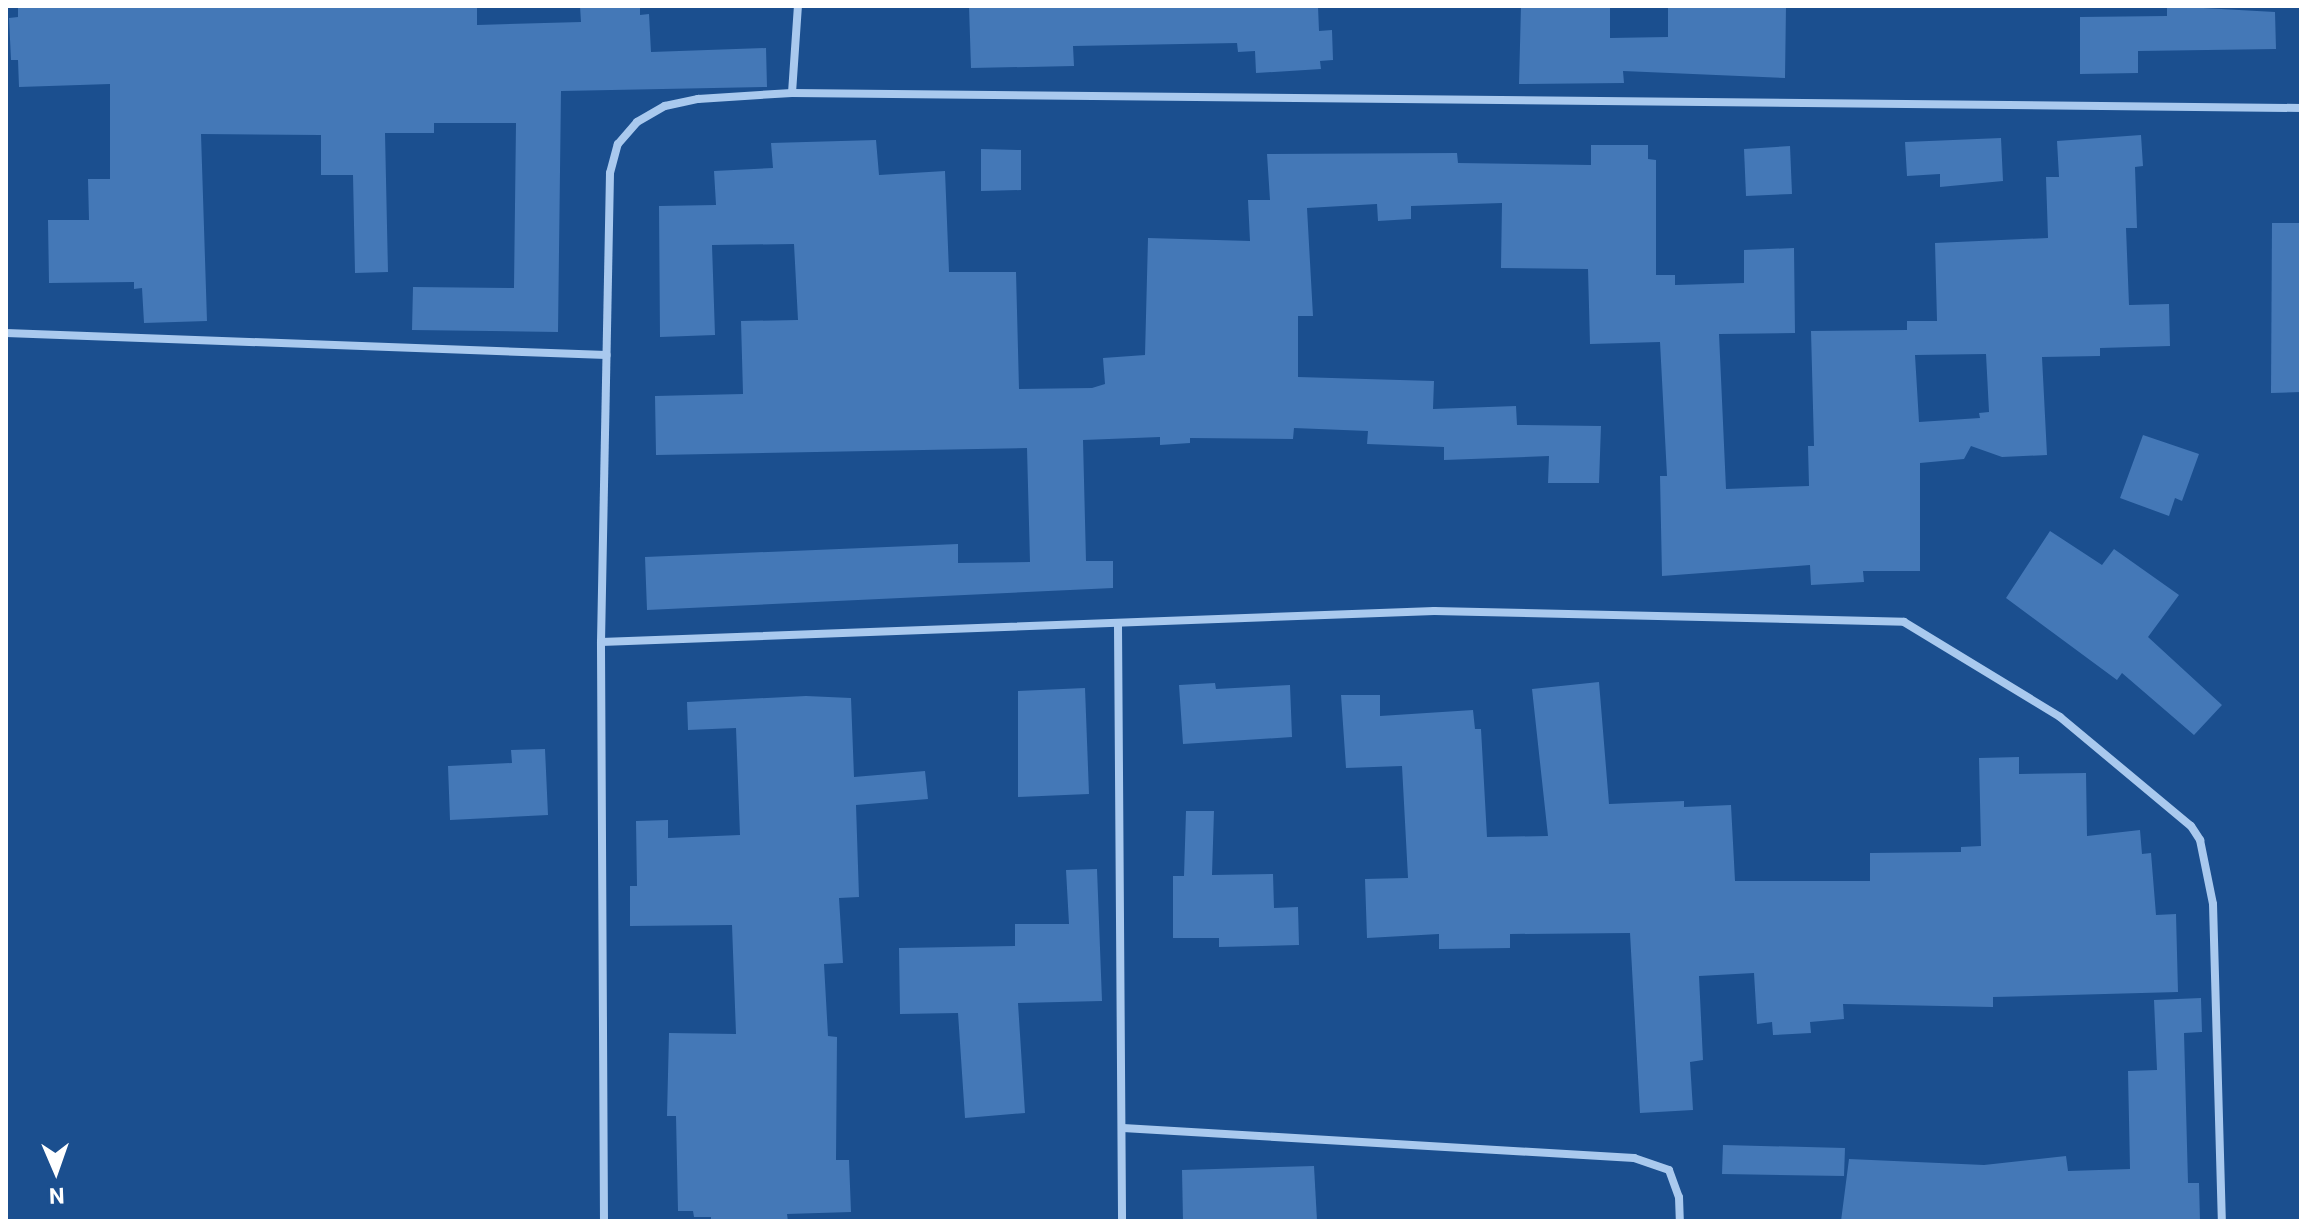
<!DOCTYPE html>
<html>
<head>
<meta charset="utf-8">
<style>
  body { margin:0 }
  #map { position:relative; width:2307px; height:1227px; overflow:hidden; background:#1b4f8f; font-family:Roboto,sans-serif }
  div>[style] { position:absolute }
  [style*='--x'] { left:calc(var(--x)*1px); top:calc(var(--y)*1px); width:calc(var(--w)*1px); rotate:calc(var(--a)*1deg) }
  .building>* { inset:0; background:#4478b7 }
  .minor>* { height:8px; margin:-4px; padding:0 4px; transform-origin:4px; border-radius:4px; background:#a9c9ee }
  span { translate:-50% -50%; white-space:nowrap; text-align:center; line-height:1.15; -webkit-text-stroke:6px #1b4f8f; paint-order:stroke }
  .frame { position:absolute; inset:0; border:8px solid #fff; pointer-events:none }
  .north { position:absolute; left:16px; top:1131px; width:80px; height:80px; -webkit-text-stroke:6px #1b4f8f; paint-order:stroke; rotate:178deg; font-size:22px; font-weight:700; line-height:32px; text-align:center; color:#fff }
  .north::after { content:''; display:block; margin:auto; width:28px; height:36px; background:#fff; clip-path:polygon(50% 0,100% 100%,50% 72%,0 100%) }
</style>
</head>
<body>
<div id="map">
  <div class="building">
    <i style="clip-path:polygon(18px 6px,477px 6px,477px 25px,581px 22px,580px 6px,640px 6px,640px 15px,649px 14px,651px 52px,766px 48px,767px 87px,561px 91px,558px 332px,412px 330px,413px 287px,514px 288px,516px 123px,434px 123px,434px 133px,385px 133px,388px 272px,355px 273px,353px 175px,321px 175px,321px 135px,201px 134px,207px 321px,144px 323px,142px 288px,134px 289px,134px 282px,49px 283px,48px 220px,89px 220px,88px 179px,110px 179px,110px 84px,19px 87px,18px 60px,11px 60px,9px 18px,18px 17px)"></i>
    <i style="clip-path:polygon(969px 6px,1318px 6px,1319px 31px,1332px 30px,1333px 60px,1320px 61px,1321px 69px,1256px 73px,1255px 51px,1238px 52px,1237px 43px,1073px 46px,1074px 66px,971px 68px)"></i>
    <i style="clip-path:polygon(1521px 6px,1610px 6px,1610px 38px,1668px 37px,1668px 6px,1786px 6px,1785px 78px,1623px 71px,1624px 83px,1519px 84px)"></i>
    <i style="clip-path:polygon(2167px 6px,2275px 12px,2276px 49px,2138px 51px,2138px 73px,2080px 74px,2080px 17px,2167px 16px)"></i>
    <i style="clip-path:polygon(evenodd,2141px 135px,2143px 166px,2135px 167px,2137px 228px,2126px 228px,2129px 305px,2169px 304px,2170px 346px,2100px 348px,2100px 356px,2042px 357px,2047px 455px,2002px 457px,1971px 446px,1964px 459px,1920px 463px,1920px 571px,1863px 571px,1864px 582px,1811px 585px,1810px 565px,1662px 576px,1660px 476px,1667px 476px,1660px 342px,1590px 344px,1588px 269px,1501px 268px,1502px 203px,1411px 206px,1411px 219px,1378px 221px,1377px 204px,1307px 208px,1313px 316px,1298px 316px,1298px 377px,1434px 381px,1433px 409px,1516px 406px,1517px 425px,1601px 426px,1599px 483px,1548px 483px,1549px 456px,1444px 460px,1444px 447px,1367px 444px,1368px 431px,1294px 428px,1293px 439px,1190px 438px,1190px 443px,1160px 445px,1160px 437px,1083px 440px,1086px 561px,1113px 561px,1113px 588px,647px 610px,645px 557px,958px 544px,958px 563px,1030px 562px,1027px 448px,656px 455px,655px 396px,743px 394px,741px 321px,798px 320px,794px 244px,712px 245px,715px 335px,660px 337px,659px 206px,716px 205px,714px 171px,773px 168px,771px 143px,876px 140px,879px 175px,945px 171px,949px 272px,1016px 272px,1019px 389px,1092px 388px,1105px 384px,1103px 358px,1145px 355px,1148px 238px,1250px 241px,1248px 200px,1270px 200px,1267px 154px,1457px 153px,1458px 163px,1591px 165px,1591px 145px,1648px 145px,1648px 159px,1656px 160px,1656px 275px,1675px 275px,1675px 285px,1744px 283px,1744px 250px,1794px 248px,1795px 333px,1719px 334px,1726px 489px,1809px 486px,1808px 446px,1814px 446px,1811px 331px,1907px 330px,1907px 321px,1937px 321px,1935px 243px,2048px 238px,2046px 177px,2059px 177px,2057px 141px,2141px 135px,1986px 354px,1989px 412px,1979px 413px,1980px 418px,1919px 422px,1915px 355px,1986px 354px)"></i>
    <i style="clip-path:polygon(2001px 138px,2003px 181px,1940px 187px,1940px 174px,1907px 176px,1905px 142px)"></i>
    <i style="clip-path:polygon(1790px 146px,1792px 194px,1746px 196px,1744px 149px)"></i>
    <i style="clip-path:polygon(981px 149px,1021px 150px,1021px 190px,981px 191px)"></i>
    <i style="clip-path:polygon(2272px 223px,2301px 223px,2301px 392px,2271px 393px)"></i>
    <i style="clip-path:polygon(2143px 435px,2199px 454px,2182px 501px,2175px 498px,2169px 516px,2120px 498px)"></i>
    <i style="clip-path:polygon(2050px 531px,2102px 565px,2114px 549px,2179px 595px,2148px 637px,2222px 705px,2194px 735px,2122px 673px,2117px 680px,2006px 598px)"></i>
    <i style="clip-path:polygon(1599px 682px,1609px 804px,1684px 801px,1684px 807px,1731px 805px,1735px 881px,1870px 881px,1870px 853px,1961px 852px,1961px 847px,1981px 846px,1979px 758px,2019px 757px,2019px 774px,2086px 773px,2087px 836px,2140px 830px,2142px 854px,2151px 853px,2156px 915px,2176px 914px,2178px 992px,1993px 997px,1993px 1007px,1843px 1004px,1844px 1019px,1810px 1022px,1811px 1033px,1773px 1035px,1772px 1022px,1757px 1024px,1754px 973px,1699px 976px,1703px 1060px,1690px 1062px,1693px 1110px,1640px 1113px,1630px 933px,1510px 934px,1510px 948px,1439px 949px,1439px 934px,1367px 938px,1365px 879px,1408px 878px,1402px 766px,1346px 768px,1341px 695px,1380px 695px,1380px 716px,1473px 710px,1475px 729px,1481px 729px,1487px 837px,1548px 836px,1532px 689px)"></i>
    <i style="clip-path:polygon(1215px 683px,1216px 689px,1290px 685px,1292px 737px,1183px 744px,1179px 685px)"></i>
    <i style="clip-path:polygon(1085px 688px,1089px 794px,1018px 797px,1018px 691px)"></i>
    <i style="clip-path:polygon(806px 696px,851px 698px,854px 777px,925px 771px,928px 799px,856px 805px,859px 897px,839px 898px,843px 963px,824px 964px,828px 1036px,837px 1037px,836px 1160px,849px 1160px,851px 1212px,787px 1214px,788px 1221px,711px 1221px,711px 1217px,694px 1217px,693px 1211px,678px 1211px,676px 1116px,667px 1116px,669px 1033px,736px 1034px,732px 925px,630px 926px,630px 886px,637px 886px,636px 821px,668px 820px,668px 838px,740px 835px,736px 728px,688px 730px,687px 702px)"></i>
    <i style="clip-path:polygon(545px 749px,548px 815px,450px 820px,448px 766px,512px 763px,511px 750px)"></i>
    <i style="clip-path:polygon(1186px 811px,1214px 811px,1212px 875px,1273px 874px,1274px 908px,1298px 907px,1299px 945px,1219px 947px,1219px 938px,1173px 938px,1173px 876px,1184px 876px)"></i>
    <i style="clip-path:polygon(1097px 869px,1102px 1001px,1018px 1003px,1025px 1113px,965px 1118px,958px 1013px,900px 1014px,899px 948px,1015px 946px,1015px 924px,1069px 924px,1066px 870px)"></i>
    <i style="clip-path:polygon(2201px 998px,2202px 1032px,2184px 1033px,2188px 1183px,2199px 1183px,2200px 1221px,1841px 1221px,1849px 1159px,1984px 1165px,2066px 1156px,2068px 1171px,2130px 1169px,2128px 1071px,2157px 1070px,2154px 1000px)"></i>
    <i style="clip-path:polygon(1723px 1145px,1845px 1148px,1844px 1176px,1722px 1174px)"></i>
    <i style="clip-path:polygon(1314px 1166px,1317px 1221px,1183px 1221px,1182px 1170px)"></i>
  </div>
  <div class="minor">
    <i style="--x:792;--y:93;--w:87;--a:-86.1"></i>
    <i style="--x:6;--y:333;--w:601;--a:2.1"></i>
    <i style="--x:1118;--y:626;--w:595;--a:89.61"></i>
    <i style="--x:601;--y:642;--w:834;--a:-2.13"></i>
    <i style="--x:1434;--y:611;--w:470;--a:1.3"></i>
    <i style="--x:1904;--y:622;--w:183;--a:31.3"></i>
    <i style="--x:2060;--y:717;--w:170;--a:39.8"></i>
    <i style="--x:2191;--y:826;--w:17;--a:57"></i>
    <i style="--x:2200;--y:840;--w:65;--a:78.5"></i>
    <i style="--x:2213;--y:904;--w:317;--a:88.4"></i>
    <i style="--x:1123;--y:1128;--w:512;--a:3.36"></i>
    <i style="--x:1634;--y:1158;--w:37;--a:19"></i>
    <i style="--x:1669;--y:1170;--w:29;--a:70"></i>
    <i style="--x:1679;--y:1197;--w:24;--a:88"></i>
    <i style="--x:604;--y:1221;--w:579;--a:-90.3"></i>
    <i style="--x:601;--y:642;--w:469;--a:-88.9"></i>
    <i style="--x:610;--y:173;--w:30;--a:-75"></i>
    <i style="--x:618;--y:144;--w:29;--a:-49"></i>
    <i style="--x:637;--y:122;--w:32;--a:-30"></i>
    <i style="--x:665;--y:106;--w:34;--a:-12"></i>
    <i style="--x:698;--y:99;--w:94;--a:-3.7"></i>
    <i style="--x:792;--y:93;--w:1509;--a:0.57"></i>
  </div>
  <div class="frame"></div>
  <div class="north">N</div>
</div>
</body>
</html>
